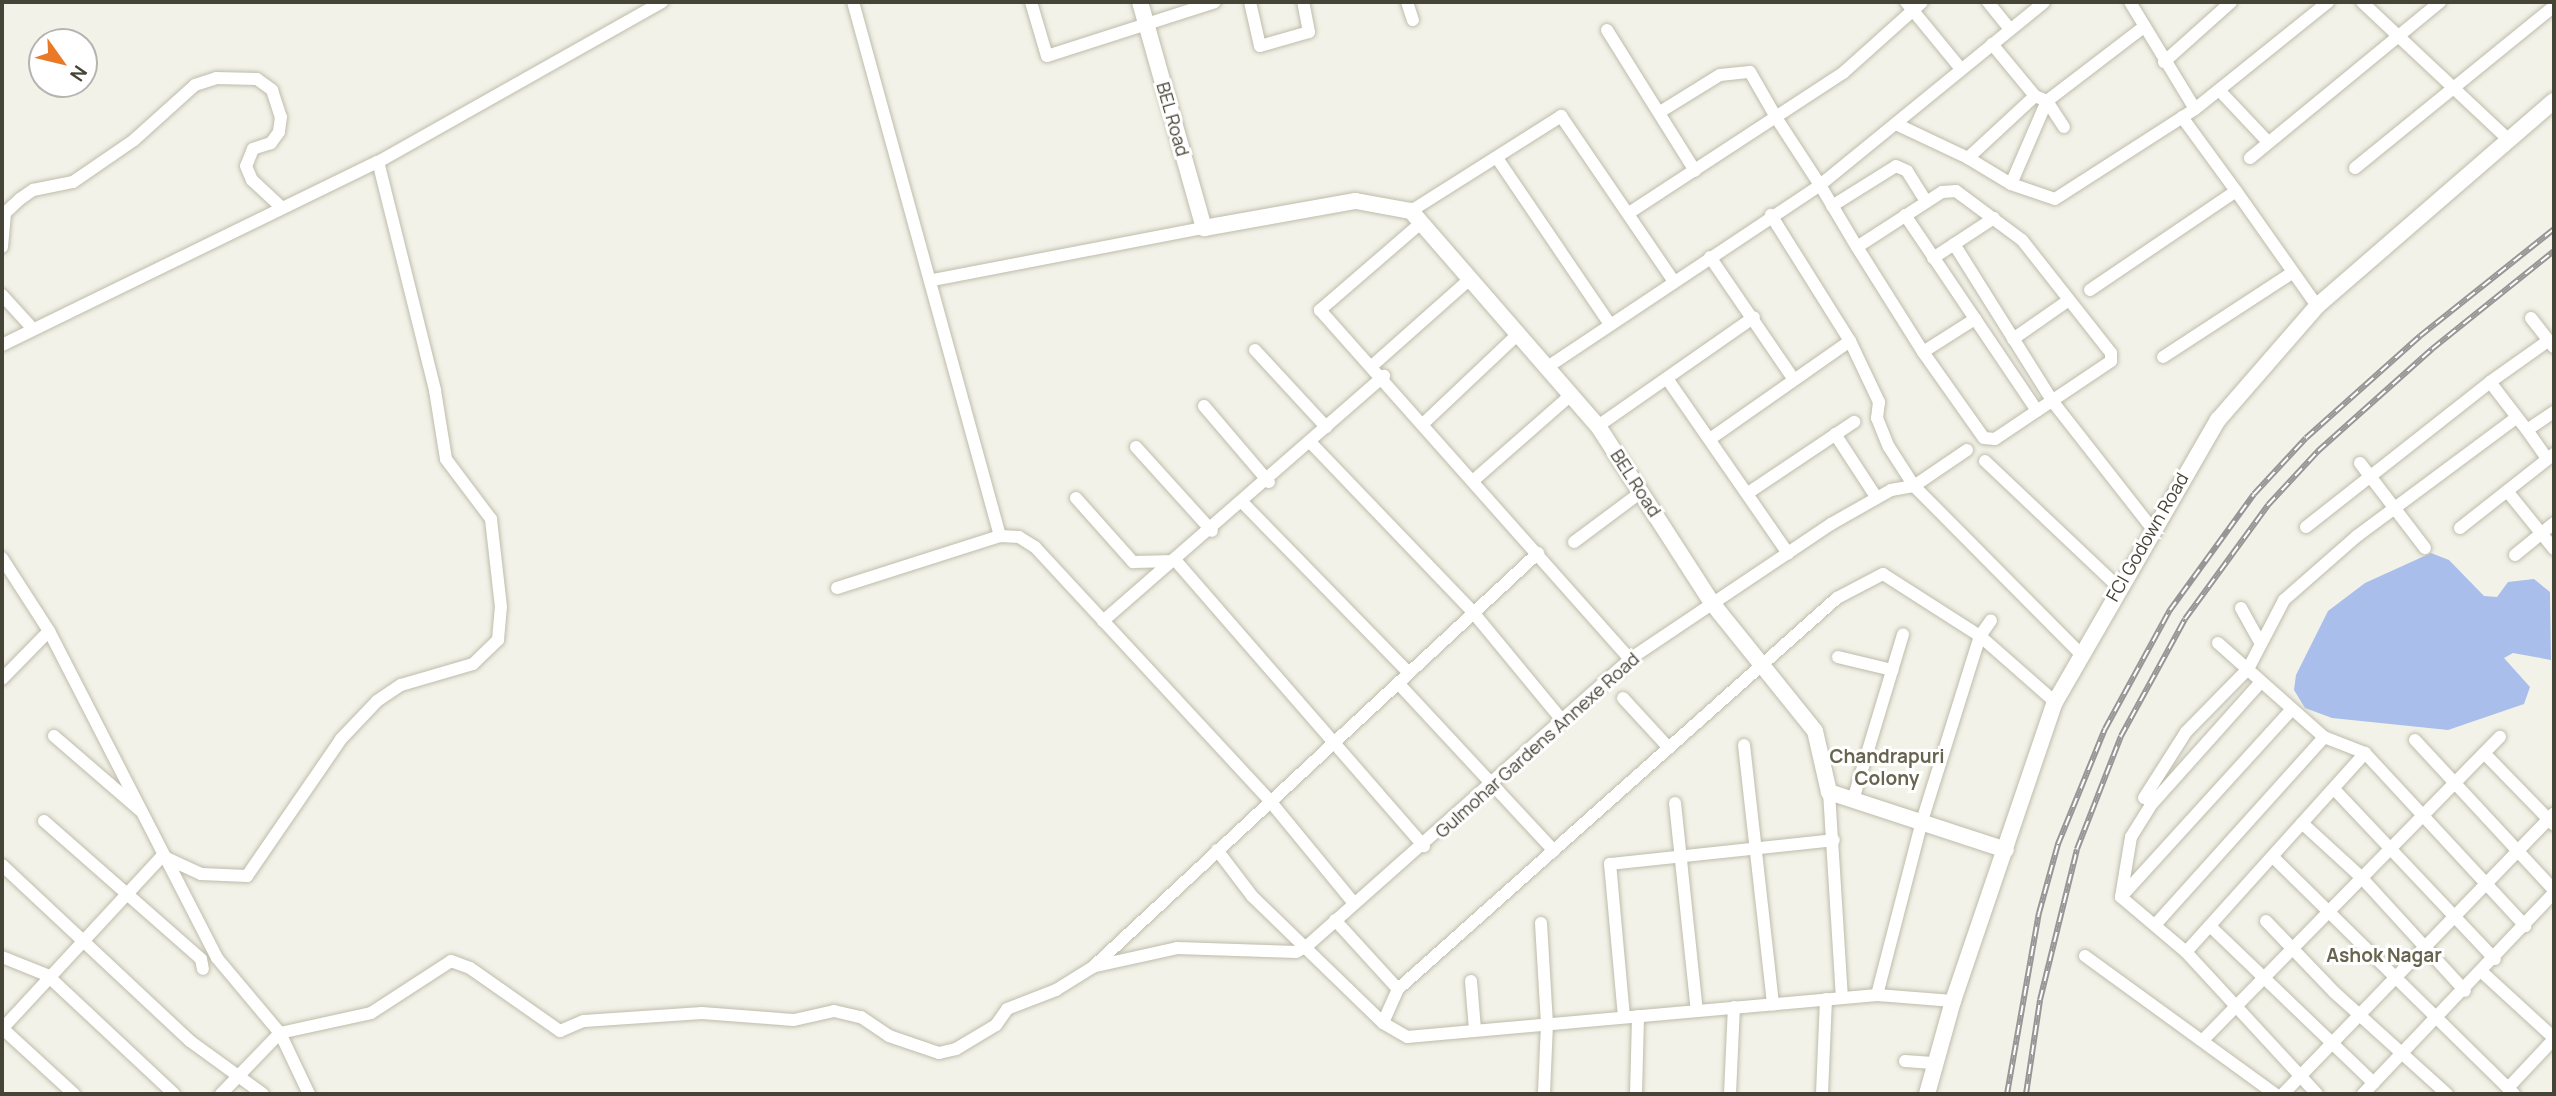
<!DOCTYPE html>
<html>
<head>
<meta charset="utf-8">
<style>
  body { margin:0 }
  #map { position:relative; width:2556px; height:1096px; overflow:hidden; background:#f3f2e8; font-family:Manrope,sans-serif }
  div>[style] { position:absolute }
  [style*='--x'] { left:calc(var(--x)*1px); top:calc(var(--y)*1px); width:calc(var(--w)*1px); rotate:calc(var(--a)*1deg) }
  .water>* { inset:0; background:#a9beeb }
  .roads { filter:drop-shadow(0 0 2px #bebcab) drop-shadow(0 0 2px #bebcab) }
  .minor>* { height:12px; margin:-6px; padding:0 6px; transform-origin:6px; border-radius:6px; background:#fff }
  .tertiary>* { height:16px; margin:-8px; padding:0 8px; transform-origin:8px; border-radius:8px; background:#fff }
  .rail>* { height:6px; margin-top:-3px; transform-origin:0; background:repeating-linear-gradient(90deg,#fff 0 10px,#969696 0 20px); box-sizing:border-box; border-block:2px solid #969696 }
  span { translate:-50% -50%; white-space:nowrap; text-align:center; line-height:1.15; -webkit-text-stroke:6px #fff; paint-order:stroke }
  .street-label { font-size:18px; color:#464437 }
  .neighbourhood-label { font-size:19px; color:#68644f; font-weight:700 }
  .frame { position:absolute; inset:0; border:4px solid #464437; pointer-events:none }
  .north { position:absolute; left:28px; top:28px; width:70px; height:70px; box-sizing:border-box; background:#fff; border:2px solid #b5b4af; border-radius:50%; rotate:124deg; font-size:19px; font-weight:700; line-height:28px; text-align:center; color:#464437 }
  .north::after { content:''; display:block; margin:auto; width:24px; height:32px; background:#ea7927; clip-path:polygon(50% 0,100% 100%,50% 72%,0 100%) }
</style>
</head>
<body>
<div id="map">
  <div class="water">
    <i style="clip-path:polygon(2431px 553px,2449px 560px,2484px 596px,2497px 597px,2508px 582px,2534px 579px,2550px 592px,2551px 660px,2513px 653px,2504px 658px,2530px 687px,2524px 704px,2448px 730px,2332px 718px,2305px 708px,2294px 690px,2296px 675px,2328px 611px,2365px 583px)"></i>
  </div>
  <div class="roads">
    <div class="minor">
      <i style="--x:853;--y:2;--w:554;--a:74.61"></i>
      <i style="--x:1000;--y:536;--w:19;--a:3"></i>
      <i style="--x:1019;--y:537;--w:19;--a:32"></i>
      <i style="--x:1035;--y:547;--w:346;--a:47.2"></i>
      <i style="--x:1270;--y:801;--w:131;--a:50.6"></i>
      <i style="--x:1031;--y:2;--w:56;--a:73.5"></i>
      <i style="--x:1047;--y:56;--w:176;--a:-17.8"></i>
      <i style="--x:1250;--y:2;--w:45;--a:77.2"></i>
      <i style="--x:1260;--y:46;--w:51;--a:-15.9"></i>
      <i style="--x:1309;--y:32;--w:31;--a:-101"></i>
      <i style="--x:1407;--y:2;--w:19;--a:72"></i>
      <i style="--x:1906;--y:2;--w:87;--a:50.6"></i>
      <i style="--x:1988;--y:2;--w:35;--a:51"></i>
      <i style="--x:2130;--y:2;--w:125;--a:58.7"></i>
      <i style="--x:2362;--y:2;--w:199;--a:43.2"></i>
      <i style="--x:1607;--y:30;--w:166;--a:58"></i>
      <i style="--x:1992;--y:44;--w:67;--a:50.4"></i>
      <i style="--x:2035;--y:96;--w:13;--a:23"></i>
      <i style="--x:2047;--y:101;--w:123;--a:-37.4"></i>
      <i style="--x:2164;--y:62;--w:90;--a:-41.8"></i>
      <i style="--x:2219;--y:90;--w:71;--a:46.7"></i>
      <i style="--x:2047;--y:101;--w:31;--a:57"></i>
      <i style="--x:1660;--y:112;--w:70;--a:-31.7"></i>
      <i style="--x:1720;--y:75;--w:30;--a:-6"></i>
      <i style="--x:1750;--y:72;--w:54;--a:60.1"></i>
      <i style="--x:1777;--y:119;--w:79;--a:56.9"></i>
      <i style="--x:1820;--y:185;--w:72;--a:59.2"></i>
      <i style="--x:1857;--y:247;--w:124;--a:57.8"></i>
      <i style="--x:1923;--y:352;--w:105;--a:54.7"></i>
      <i style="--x:1984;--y:438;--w:11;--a:5"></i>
      <i style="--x:1995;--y:439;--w:140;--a:-33.9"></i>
      <i style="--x:2111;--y:361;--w:8;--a:-90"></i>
      <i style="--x:2111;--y:353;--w:144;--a:-128.2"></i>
      <i style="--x:2022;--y:240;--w:82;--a:-143.4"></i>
      <i style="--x:1956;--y:191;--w:14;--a:176"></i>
      <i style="--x:1942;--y:192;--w:101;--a:147.1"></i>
      <i style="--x:2182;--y:117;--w:92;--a:53.9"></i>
      <i style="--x:1896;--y:124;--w:80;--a:25.3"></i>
      <i style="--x:1968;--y:158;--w:91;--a:-42.8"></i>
      <i style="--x:1497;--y:158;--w:199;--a:55.8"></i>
      <i style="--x:1968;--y:158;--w:50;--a:31.2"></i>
      <i style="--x:2011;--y:184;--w:46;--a:18.8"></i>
      <i style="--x:2055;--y:199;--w:166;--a:-32.7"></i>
      <i style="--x:2195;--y:109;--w:171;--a:-38.8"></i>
      <i style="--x:2250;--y:158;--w:246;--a:-39.4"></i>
      <i style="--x:2355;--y:168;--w:257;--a:-39.1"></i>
      <i style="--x:2011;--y:184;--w:90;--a:-66.6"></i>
      <i style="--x:1832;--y:206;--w:75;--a:-32"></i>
      <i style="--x:1896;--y:166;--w:12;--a:24"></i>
      <i style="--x:1907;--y:171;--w:36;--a:58"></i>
      <i style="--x:1411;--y:211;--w:178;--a:-32.3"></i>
      <i style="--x:1561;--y:116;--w:199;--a:55.7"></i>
      <i style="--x:1629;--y:213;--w:256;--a:-33.2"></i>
      <i style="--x:1843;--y:73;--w:106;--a:-41.9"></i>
      <i style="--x:1905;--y:215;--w:236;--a:56"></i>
      <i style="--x:1422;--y:222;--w:135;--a:139.2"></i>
      <i style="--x:1320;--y:310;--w:467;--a:48.4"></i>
      <i style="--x:1954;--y:244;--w:186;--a:57.9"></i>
      <i style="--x:2053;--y:402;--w:159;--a:51.9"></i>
      <i style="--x:2;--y:247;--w:34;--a:-85"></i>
      <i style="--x:5;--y:213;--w:21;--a:-43"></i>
      <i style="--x:20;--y:199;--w:16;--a:-35"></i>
      <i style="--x:33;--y:190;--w:41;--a:-11.3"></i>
      <i style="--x:73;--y:182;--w:74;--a:-34.5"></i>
      <i style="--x:134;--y:140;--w:82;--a:-42"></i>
      <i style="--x:195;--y:85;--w:22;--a:-18"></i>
      <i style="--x:216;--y:78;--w:41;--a:1.4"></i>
      <i style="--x:257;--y:79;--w:19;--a:36"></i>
      <i style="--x:272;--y:90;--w:28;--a:72"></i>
      <i style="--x:281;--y:117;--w:15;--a:98"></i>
      <i style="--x:279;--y:132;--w:14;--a:126"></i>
      <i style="--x:271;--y:143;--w:19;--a:162"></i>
      <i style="--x:253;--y:149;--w:18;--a:112"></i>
      <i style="--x:246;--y:166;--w:15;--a:67"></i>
      <i style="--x:252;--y:180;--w:41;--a:43"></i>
      <i style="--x:1710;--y:257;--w:147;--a:55.6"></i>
      <i style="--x:1933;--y:258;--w:73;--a:-33.3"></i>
      <i style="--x:933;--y:280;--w:276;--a:-10.9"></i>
      <i style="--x:2090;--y:290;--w:176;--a:-34.1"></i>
      <i style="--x:2236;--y:191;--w:141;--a:54.8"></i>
      <i style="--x:2;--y:295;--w:46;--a:47.6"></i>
      <i style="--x:2531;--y:318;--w:37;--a:52"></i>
      <i style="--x:2013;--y:339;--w:68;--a:-34.9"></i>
      <i style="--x:1850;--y:341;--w:68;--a:64.6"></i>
      <i style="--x:1879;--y:402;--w:16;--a:97"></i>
      <i style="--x:1877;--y:418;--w:31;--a:68"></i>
      <i style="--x:1889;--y:447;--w:46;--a:57.3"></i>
      <i style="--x:1914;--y:486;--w:237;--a:45.2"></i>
      <i style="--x:2;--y:345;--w:418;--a:-26"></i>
      <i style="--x:378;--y:162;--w:326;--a:-29.4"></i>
      <i style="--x:1255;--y:350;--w:105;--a:47.3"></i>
      <i style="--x:1923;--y:352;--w:62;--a:-32.4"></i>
      <i style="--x:2163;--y:357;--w:154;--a:-33.1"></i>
      <i style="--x:1373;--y:365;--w:130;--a:-41.6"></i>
      <i style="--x:1549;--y:366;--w:326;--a:-33.7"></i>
      <i style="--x:1820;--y:185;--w:289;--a:-39.2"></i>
      <i style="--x:1668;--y:380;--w:211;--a:55.3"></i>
      <i style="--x:2490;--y:382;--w:72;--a:-35.4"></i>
      <i style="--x:1204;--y:406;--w:100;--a:49.5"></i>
      <i style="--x:1425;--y:422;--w:129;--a:-43.4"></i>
      <i style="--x:1598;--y:426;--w:190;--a:-34.9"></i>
      <i style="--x:2527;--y:430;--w:35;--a:55"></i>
      <i style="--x:1835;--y:434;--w:75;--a:56.9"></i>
      <i style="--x:1710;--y:439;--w:171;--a:-35"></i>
      <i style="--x:1850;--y:341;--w:149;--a:-122.1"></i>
      <i style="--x:1310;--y:442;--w:234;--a:46.2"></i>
      <i style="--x:1472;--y:611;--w:141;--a:50.5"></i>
      <i style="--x:1136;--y:447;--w:113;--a:47.9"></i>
      <i style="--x:1985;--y:461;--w:182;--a:43.4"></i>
      <i style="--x:2360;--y:463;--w:107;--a:52.6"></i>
      <i style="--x:1475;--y:479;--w:129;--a:-41.2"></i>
      <i style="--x:2507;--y:491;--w:75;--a:51"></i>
      <i style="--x:1748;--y:493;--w:128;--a:-33.8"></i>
      <i style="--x:1076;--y:498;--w:86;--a:48.3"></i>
      <i style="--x:1133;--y:562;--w:43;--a:-1.3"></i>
      <i style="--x:1176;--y:561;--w:378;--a:49"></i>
      <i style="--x:1244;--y:504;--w:236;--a:45.7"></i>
      <i style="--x:2306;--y:527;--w:234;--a:-38.2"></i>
      <i style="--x:2490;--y:382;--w:61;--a:52.4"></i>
      <i style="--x:2527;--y:430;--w:32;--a:-34"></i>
      <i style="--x:2460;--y:528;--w:120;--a:-38.2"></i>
      <i style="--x:1574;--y:542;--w:84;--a:-36.7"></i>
      <i style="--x:2515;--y:555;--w:50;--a:-39.4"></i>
      <i style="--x:2;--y:558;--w:87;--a:57.2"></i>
      <i style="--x:49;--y:631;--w:368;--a:62.8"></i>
      <i style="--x:217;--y:958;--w:98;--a:50"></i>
      <i style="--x:280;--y:1033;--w:68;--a:64.6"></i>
      <i style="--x:837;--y:588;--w:171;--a:-17.7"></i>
      <i style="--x:2241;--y:608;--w:39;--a:61"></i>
      <i style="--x:1103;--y:621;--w:373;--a:-41.1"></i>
      <i style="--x:2218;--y:643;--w:142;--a:41.6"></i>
      <i style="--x:2324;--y:737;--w:44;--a:21.3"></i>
      <i style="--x:2365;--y:753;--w:236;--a:47.2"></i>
      <i style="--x:1838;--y:657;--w:56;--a:13.5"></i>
      <i style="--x:2;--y:679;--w:67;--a:-45.6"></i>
      <i style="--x:1398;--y:683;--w:229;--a:47.1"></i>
      <i style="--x:1623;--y:698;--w:68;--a:47.4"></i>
      <i style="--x:54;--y:736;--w:115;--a:40.8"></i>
      <i style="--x:2415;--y:740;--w:205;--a:47.2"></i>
      <i style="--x:1744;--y:745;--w:261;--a:83.6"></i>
      <i style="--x:2484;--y:753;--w:100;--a:45.8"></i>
      <i style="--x:2334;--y:789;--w:234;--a:46.6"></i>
      <i style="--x:1829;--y:792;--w:206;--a:86.4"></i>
      <i style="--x:2144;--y:798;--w:78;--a:-57.5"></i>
      <i style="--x:2186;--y:732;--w:88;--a:-45.5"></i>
      <i style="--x:2248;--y:669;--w:78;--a:-62.4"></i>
      <i style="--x:2284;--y:600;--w:97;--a:-41.2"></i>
      <i style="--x:2357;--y:536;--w:198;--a:-36.6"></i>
      <i style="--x:1853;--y:800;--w:173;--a:-73.2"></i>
      <i style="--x:1675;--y:803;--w:209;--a:84"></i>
      <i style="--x:44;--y:821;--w:209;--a:41.3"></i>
      <i style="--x:201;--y:959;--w:10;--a:79"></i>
      <i style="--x:2302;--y:823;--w:80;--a:42.5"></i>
      <i style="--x:2361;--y:877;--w:154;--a:47.6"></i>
      <i style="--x:1217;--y:850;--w:58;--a:52.7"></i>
      <i style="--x:1252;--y:896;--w:182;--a:44.1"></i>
      <i style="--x:2273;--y:857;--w:338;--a:44.5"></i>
      <i style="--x:2;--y:865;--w:258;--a:43.1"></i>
      <i style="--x:190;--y:1041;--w:90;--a:36"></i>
      <i style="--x:2121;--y:897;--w:85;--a:40.2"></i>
      <i style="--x:2186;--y:952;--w:193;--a:47.3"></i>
      <i style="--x:2121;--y:897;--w:61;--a:-80.5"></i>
      <i style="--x:2131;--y:837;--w:36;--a:-58"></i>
      <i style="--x:2150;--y:806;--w:166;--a:-48.2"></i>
      <i style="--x:2121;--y:897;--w:254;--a:-47.7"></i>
      <i style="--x:1335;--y:920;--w:93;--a:47.6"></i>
      <i style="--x:1398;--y:989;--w:588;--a:-41.69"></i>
      <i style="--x:1837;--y:598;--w:52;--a:-27.6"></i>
      <i style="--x:1883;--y:574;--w:115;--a:32.6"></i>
      <i style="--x:1980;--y:636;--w:100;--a:41.3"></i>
      <i style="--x:2266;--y:921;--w:98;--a:46.2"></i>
      <i style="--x:2334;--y:992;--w:152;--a:42.1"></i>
      <i style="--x:1541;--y:923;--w:101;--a:86.6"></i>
      <i style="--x:1547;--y:1024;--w:70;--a:92.5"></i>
      <i style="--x:2155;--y:925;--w:253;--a:-48"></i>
      <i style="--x:2210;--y:926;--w:227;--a:43.8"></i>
      <i style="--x:2186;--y:952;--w:268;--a:-48"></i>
      <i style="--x:2085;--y:956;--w:235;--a:36"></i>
      <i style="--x:2;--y:957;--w:48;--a:21.8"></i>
      <i style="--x:47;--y:975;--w:174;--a:43.1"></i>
      <i style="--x:1096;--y:966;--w:83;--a:-12.5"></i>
      <i style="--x:1177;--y:948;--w:119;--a:1.9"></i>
      <i style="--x:1296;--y:952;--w:13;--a:-29"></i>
      <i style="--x:1307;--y:946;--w:432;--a:-41.6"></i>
      <i style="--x:1630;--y:659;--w:242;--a:-33.9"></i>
      <i style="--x:1831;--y:524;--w:69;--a:-29.5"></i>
      <i style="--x:1891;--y:490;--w:23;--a:-10"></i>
      <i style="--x:1914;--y:486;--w:64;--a:-34.2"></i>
      <i style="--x:2482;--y:972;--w:98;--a:42.5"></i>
      <i style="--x:1471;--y:981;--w:49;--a:85.3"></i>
      <i style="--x:1398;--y:989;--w:37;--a:114"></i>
      <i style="--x:1383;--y:1023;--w:28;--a:30"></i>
      <i style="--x:1407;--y:1037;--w:472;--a:-5.1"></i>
      <i style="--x:1877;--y:995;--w:76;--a:4.5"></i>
      <i style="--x:1877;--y:995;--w:180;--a:-75.5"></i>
      <i style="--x:1922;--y:821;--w:194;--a:-72.6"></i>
      <i style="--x:1980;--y:636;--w:19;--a:-55"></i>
      <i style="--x:1624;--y:1017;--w:154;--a:-95.2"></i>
      <i style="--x:1610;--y:864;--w:225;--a:-6.1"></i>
      <i style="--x:2;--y:1028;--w:98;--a:42.5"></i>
      <i style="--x:2;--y:1029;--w:236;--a:-47.2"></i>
      <i style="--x:162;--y:856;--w:43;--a:24.8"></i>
      <i style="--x:201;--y:874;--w:46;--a:2.5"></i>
      <i style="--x:247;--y:876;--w:166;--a:-55.5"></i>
      <i style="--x:341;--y:739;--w:52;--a:-46.5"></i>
      <i style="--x:377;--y:701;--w:29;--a:-34"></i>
      <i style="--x:401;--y:685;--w:75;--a:-16.3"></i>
      <i style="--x:473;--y:664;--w:35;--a:-44"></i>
      <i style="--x:498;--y:640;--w:33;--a:-85"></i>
      <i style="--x:501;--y:607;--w:89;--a:-96.5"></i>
      <i style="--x:491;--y:519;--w:75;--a:-126.9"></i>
      <i style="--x:446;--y:459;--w:70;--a:-99.1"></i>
      <i style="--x:435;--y:390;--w:235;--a:-104"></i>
      <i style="--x:2204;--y:1039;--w:423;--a:-45.6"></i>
      <i style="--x:1905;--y:1061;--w:31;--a:4"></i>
      <i style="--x:2508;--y:1088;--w:67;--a:-46.8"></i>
      <i style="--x:221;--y:1094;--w:85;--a:-46"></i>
      <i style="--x:280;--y:1033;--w:93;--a:-12.4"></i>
      <i style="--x:371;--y:1013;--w:95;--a:-33"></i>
      <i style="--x:451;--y:961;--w:20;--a:20"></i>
      <i style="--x:470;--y:968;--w:110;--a:35"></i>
      <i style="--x:560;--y:1031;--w:26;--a:-23"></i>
      <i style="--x:584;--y:1021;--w:118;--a:-3.9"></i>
      <i style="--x:702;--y:1013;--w:92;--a:4.4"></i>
      <i style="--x:794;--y:1020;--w:41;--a:-12.7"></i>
      <i style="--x:834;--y:1011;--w:28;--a:13"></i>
      <i style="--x:861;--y:1017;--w:34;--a:34"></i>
      <i style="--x:889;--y:1036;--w:53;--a:18.8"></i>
      <i style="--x:939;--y:1053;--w:17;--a:-13"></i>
      <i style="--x:956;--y:1049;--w:47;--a:-31"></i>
      <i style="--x:996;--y:1025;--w:19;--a:-55"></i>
      <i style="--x:1007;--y:1009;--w:53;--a:-21.2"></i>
      <i style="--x:1056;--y:990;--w:44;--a:-31.9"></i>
      <i style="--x:1093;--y:967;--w:608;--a:-42.93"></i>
      <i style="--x:1636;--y:1094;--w:78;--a:-88.5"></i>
      <i style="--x:1730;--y:1094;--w:87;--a:-87.4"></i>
      <i style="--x:1822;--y:1094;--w:95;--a:-87.6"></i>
      <i style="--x:2283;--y:1094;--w:390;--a:-46"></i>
      <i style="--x:2363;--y:1094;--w:277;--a:-46.5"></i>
    </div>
    <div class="tertiary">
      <i style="--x:1140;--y:2;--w:235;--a:74.2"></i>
      <i style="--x:1204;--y:228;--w:154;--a:-10.1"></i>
      <i style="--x:1356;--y:201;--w:56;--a:10.3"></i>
      <i style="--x:1411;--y:211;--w:285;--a:49"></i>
      <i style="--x:1598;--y:426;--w:211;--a:57.2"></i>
      <i style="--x:1712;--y:603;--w:164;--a:51.2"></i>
      <i style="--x:1815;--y:731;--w:63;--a:77.1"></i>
      <i style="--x:1829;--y:792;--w:186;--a:18.1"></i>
      <i style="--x:1927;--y:1094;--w:97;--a:-74.4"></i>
      <i style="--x:1953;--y:1001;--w:316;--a:-71.2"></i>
      <i style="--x:2055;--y:702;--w:326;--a:-60"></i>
      <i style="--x:2218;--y:420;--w:151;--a:-49"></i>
      <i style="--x:2317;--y:306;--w:313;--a:-40.9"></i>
    </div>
  </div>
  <div class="rail">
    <i style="--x:2007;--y:1094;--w:184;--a:-80"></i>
    <i style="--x:2039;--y:913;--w:72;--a:-74.6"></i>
    <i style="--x:2058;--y:844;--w:124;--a:-67.8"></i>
    <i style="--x:2105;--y:729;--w:136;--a:-61.4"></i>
    <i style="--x:2170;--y:610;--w:143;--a:-54.1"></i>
    <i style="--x:2254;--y:494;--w:76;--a:-47.1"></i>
    <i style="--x:2306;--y:438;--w:153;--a:-41.8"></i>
    <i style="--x:2420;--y:336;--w:171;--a:-38.6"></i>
    <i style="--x:2026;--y:1094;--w:95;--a:-81.5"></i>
    <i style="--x:2040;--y:1000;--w:155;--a:-76.2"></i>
    <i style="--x:2077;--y:849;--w:121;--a:-68.7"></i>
    <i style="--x:2121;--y:736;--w:133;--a:-61.3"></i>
    <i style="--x:2185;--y:619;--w:141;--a:-53.9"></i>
    <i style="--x:2268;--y:505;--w:74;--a:-47.2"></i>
    <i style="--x:2318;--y:451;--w:153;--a:-41.8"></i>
    <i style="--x:2432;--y:349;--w:156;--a:-38.8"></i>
  </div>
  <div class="street-label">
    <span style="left:1173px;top:119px;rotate:74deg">BEL Road</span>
    <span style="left:1636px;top:483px;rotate:57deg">BEL Road</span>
    <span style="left:2147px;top:537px;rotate:-60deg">FCI Godown Road</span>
    <span style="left:1537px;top:745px;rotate:-42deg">Gulmohar Gardens Annexe Road</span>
  </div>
  <div class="neighbourhood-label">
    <span style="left:1887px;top:768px">Chandrapuri<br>Colony</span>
    <span style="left:2384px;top:956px">Ashok Nagar</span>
  </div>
  <div class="frame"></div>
  <div class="north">N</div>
</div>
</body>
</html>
